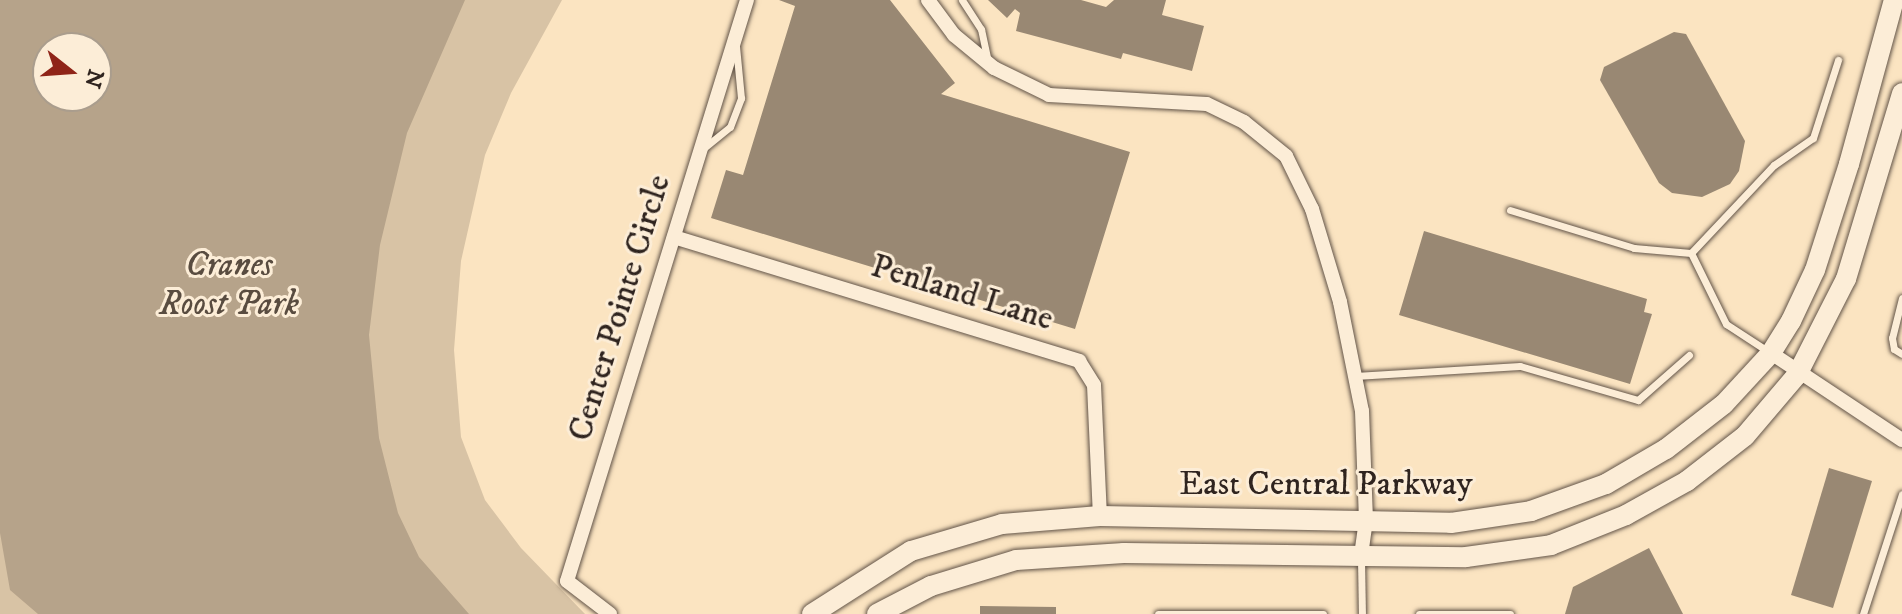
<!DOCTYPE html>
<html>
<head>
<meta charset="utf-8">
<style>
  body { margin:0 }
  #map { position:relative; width:1902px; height:614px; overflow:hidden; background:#fbe4c1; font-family:"IM FELL DW Pica",serif }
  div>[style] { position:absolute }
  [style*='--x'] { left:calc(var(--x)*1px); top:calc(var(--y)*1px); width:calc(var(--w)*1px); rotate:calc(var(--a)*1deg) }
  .green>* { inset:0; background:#d8c3a5 }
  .water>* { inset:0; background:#b6a38a }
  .building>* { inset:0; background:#998873 }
  .roads { filter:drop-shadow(0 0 2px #625448) drop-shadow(0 0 2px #625448) }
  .service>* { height:7px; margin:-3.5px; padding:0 3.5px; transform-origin:3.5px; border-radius:3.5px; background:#fcedd7 }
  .minor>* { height:14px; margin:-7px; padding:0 7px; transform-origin:7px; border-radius:7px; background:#fcedd7 }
  .secondary>* { height:20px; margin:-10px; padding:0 10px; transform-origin:10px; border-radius:10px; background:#fcedd7 }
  span { translate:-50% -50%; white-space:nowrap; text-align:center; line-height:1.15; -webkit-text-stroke:6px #fcedd7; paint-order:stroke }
  .park-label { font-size:34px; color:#594c40; font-style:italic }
  .street-label { font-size:34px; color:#2f241f }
  .north { position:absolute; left:32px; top:32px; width:80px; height:80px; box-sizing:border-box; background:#fcedd7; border:2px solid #aa9d8d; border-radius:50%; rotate:107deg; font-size:22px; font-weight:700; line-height:32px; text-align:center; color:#2f241f }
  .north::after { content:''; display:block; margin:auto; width:28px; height:36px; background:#8f2418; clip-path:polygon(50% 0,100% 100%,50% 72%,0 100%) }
</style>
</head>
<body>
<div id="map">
  <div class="green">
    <i style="clip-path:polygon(evenodd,0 0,562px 0,511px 93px,485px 155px,461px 261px,454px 350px,461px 437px,485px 500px,521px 548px,585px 614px,0 614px,0 0,48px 48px,96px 48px,96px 96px,48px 96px,48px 48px)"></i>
  </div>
  <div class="water">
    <i style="clip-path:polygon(evenodd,0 0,465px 0,407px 133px,380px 245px,369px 335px,379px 438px,398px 513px,419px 557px,469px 614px,38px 614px,10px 590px,0 533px,0 0,48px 48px,96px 48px,96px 96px,48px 96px,48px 48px)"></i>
  </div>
  <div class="building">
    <i style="clip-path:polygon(779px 0,890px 0,955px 83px,941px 94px,1130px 152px,1075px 329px,711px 218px,726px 170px,743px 175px,795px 6px)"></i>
    <i style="clip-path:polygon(988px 0,1081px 0,1106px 7px,1114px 0,1166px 0,1162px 15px,1204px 26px,1192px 71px,1123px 53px,1121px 59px,1016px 31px,1020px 13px,1015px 9px,1007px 18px)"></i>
    <i style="clip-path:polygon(1674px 32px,1686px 34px,1745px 141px,1739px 171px,1730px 184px,1702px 197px,1672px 193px,1659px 183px,1600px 80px,1604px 67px)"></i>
    <i style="clip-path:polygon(1424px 231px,1647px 299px,1644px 312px,1652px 314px,1630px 384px,1399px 315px)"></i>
    <i style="clip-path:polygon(1829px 468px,1872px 481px,1833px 608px,1791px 595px)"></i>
    <i style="clip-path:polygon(1649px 548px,1683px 614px,1565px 614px,1573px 587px)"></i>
    <i style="clip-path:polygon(980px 606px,1056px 607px,1056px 614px,980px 614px)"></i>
  </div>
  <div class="roads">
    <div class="service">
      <i style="--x:962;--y:0;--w:35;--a:57"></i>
      <i style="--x:981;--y:29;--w:33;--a:78"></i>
      <i style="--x:705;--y:147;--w:32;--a:-39"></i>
      <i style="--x:730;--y:127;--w:31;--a:-69"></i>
      <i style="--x:741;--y:98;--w:52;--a:-95.5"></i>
      <i style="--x:1510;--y:210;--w:130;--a:17"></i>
      <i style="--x:1634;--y:248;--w:57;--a:5"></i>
      <i style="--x:1902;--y:298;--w:41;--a:104"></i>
      <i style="--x:1892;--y:338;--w:11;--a:80"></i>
      <i style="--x:1894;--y:349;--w:9;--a:32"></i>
      <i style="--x:1769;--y:352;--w:51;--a:-146.9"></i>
      <i style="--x:1726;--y:324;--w:79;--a:-116.2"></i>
      <i style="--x:1691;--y:253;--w:121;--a:-46.7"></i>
      <i style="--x:1774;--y:165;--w:47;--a:-34.7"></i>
      <i style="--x:1813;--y:138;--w:82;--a:-72.2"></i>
      <i style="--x:1355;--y:376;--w:165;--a:-3.5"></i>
      <i style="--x:1520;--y:366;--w:123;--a:16.1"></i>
      <i style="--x:1638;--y:400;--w:68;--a:-41.4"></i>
      <i style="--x:1361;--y:559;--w:55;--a:89"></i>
      <i style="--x:1158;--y:614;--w:165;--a:0"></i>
      <i style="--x:1419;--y:614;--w:91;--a:0"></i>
      <i style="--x:1863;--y:614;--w:126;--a:-72"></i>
    </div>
    <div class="minor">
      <i style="--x:928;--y:0;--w:44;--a:53.4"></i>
      <i style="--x:954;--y:35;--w:52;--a:39.5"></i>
      <i style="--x:994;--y:68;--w:61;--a:26.1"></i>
      <i style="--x:1049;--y:95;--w:158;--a:3.3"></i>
      <i style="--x:1207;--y:104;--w:41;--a:25.9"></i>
      <i style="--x:1244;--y:122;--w:54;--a:39"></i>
      <i style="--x:1286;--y:156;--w:59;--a:63.9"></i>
      <i style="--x:1312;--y:209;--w:97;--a:73.2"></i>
      <i style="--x:1340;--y:302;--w:111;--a:78.6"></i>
      <i style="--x:1362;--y:411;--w:109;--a:87.9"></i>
      <i style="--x:1366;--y:520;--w:36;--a:98"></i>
      <i style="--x:674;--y:237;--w:424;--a:17"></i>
      <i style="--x:1079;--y:361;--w:28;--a:58"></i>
      <i style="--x:1094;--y:385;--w:131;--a:87.4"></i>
      <i style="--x:1771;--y:353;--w:157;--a:33.6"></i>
      <i style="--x:610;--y:614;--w:54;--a:-142.5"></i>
      <i style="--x:567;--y:581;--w:608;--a:-72.79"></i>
    </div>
    <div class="secondary">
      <i style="--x:812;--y:614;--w:117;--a:-32.5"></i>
      <i style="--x:911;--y:551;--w:95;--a:-16.5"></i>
      <i style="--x:1002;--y:524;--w:98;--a:-4.7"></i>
      <i style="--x:1100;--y:516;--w:351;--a:1.1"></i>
      <i style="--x:1451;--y:523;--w:81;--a:-8.5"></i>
      <i style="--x:1531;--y:511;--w:80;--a:-19.8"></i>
      <i style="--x:1606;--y:484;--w:69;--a:-30.3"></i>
      <i style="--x:1666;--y:449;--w:73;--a:-37.8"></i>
      <i style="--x:1724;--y:404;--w:69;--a:-47.3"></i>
      <i style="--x:1771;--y:353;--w:38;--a:-58"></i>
      <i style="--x:1791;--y:321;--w:56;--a:-64.8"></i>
      <i style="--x:1815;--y:270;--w:111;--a:-72.2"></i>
      <i style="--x:1849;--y:164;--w:170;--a:-74.7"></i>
      <i style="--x:877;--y:614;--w:61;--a:-27.4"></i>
      <i style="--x:931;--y:586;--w:89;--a:-17"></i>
      <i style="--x:1016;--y:560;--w:108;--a:-3.7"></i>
      <i style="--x:1124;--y:553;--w:342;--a:0.7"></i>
      <i style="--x:1466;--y:557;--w:86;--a:-8"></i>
      <i style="--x:1551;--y:545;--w:81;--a:-21.8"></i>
      <i style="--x:1626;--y:515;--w:70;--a:-29.1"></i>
      <i style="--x:1687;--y:481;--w:73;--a:-37.8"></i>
      <i style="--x:1745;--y:436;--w:80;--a:-49.6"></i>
      <i style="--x:1797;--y:375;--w:108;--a:-63"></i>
      <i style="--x:1846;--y:279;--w:194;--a:-73.2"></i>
    </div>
  </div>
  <div class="park-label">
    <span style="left:229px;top:285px">Cranes<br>Roost Park</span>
  </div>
  <div class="street-label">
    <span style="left:962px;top:293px;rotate:17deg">Penland Lane</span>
    <span style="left:620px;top:308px;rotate:-73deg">Center Pointe Circle</span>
    <span style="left:1326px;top:485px">East Central Parkway</span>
  </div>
  <div class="north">N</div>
</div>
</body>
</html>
